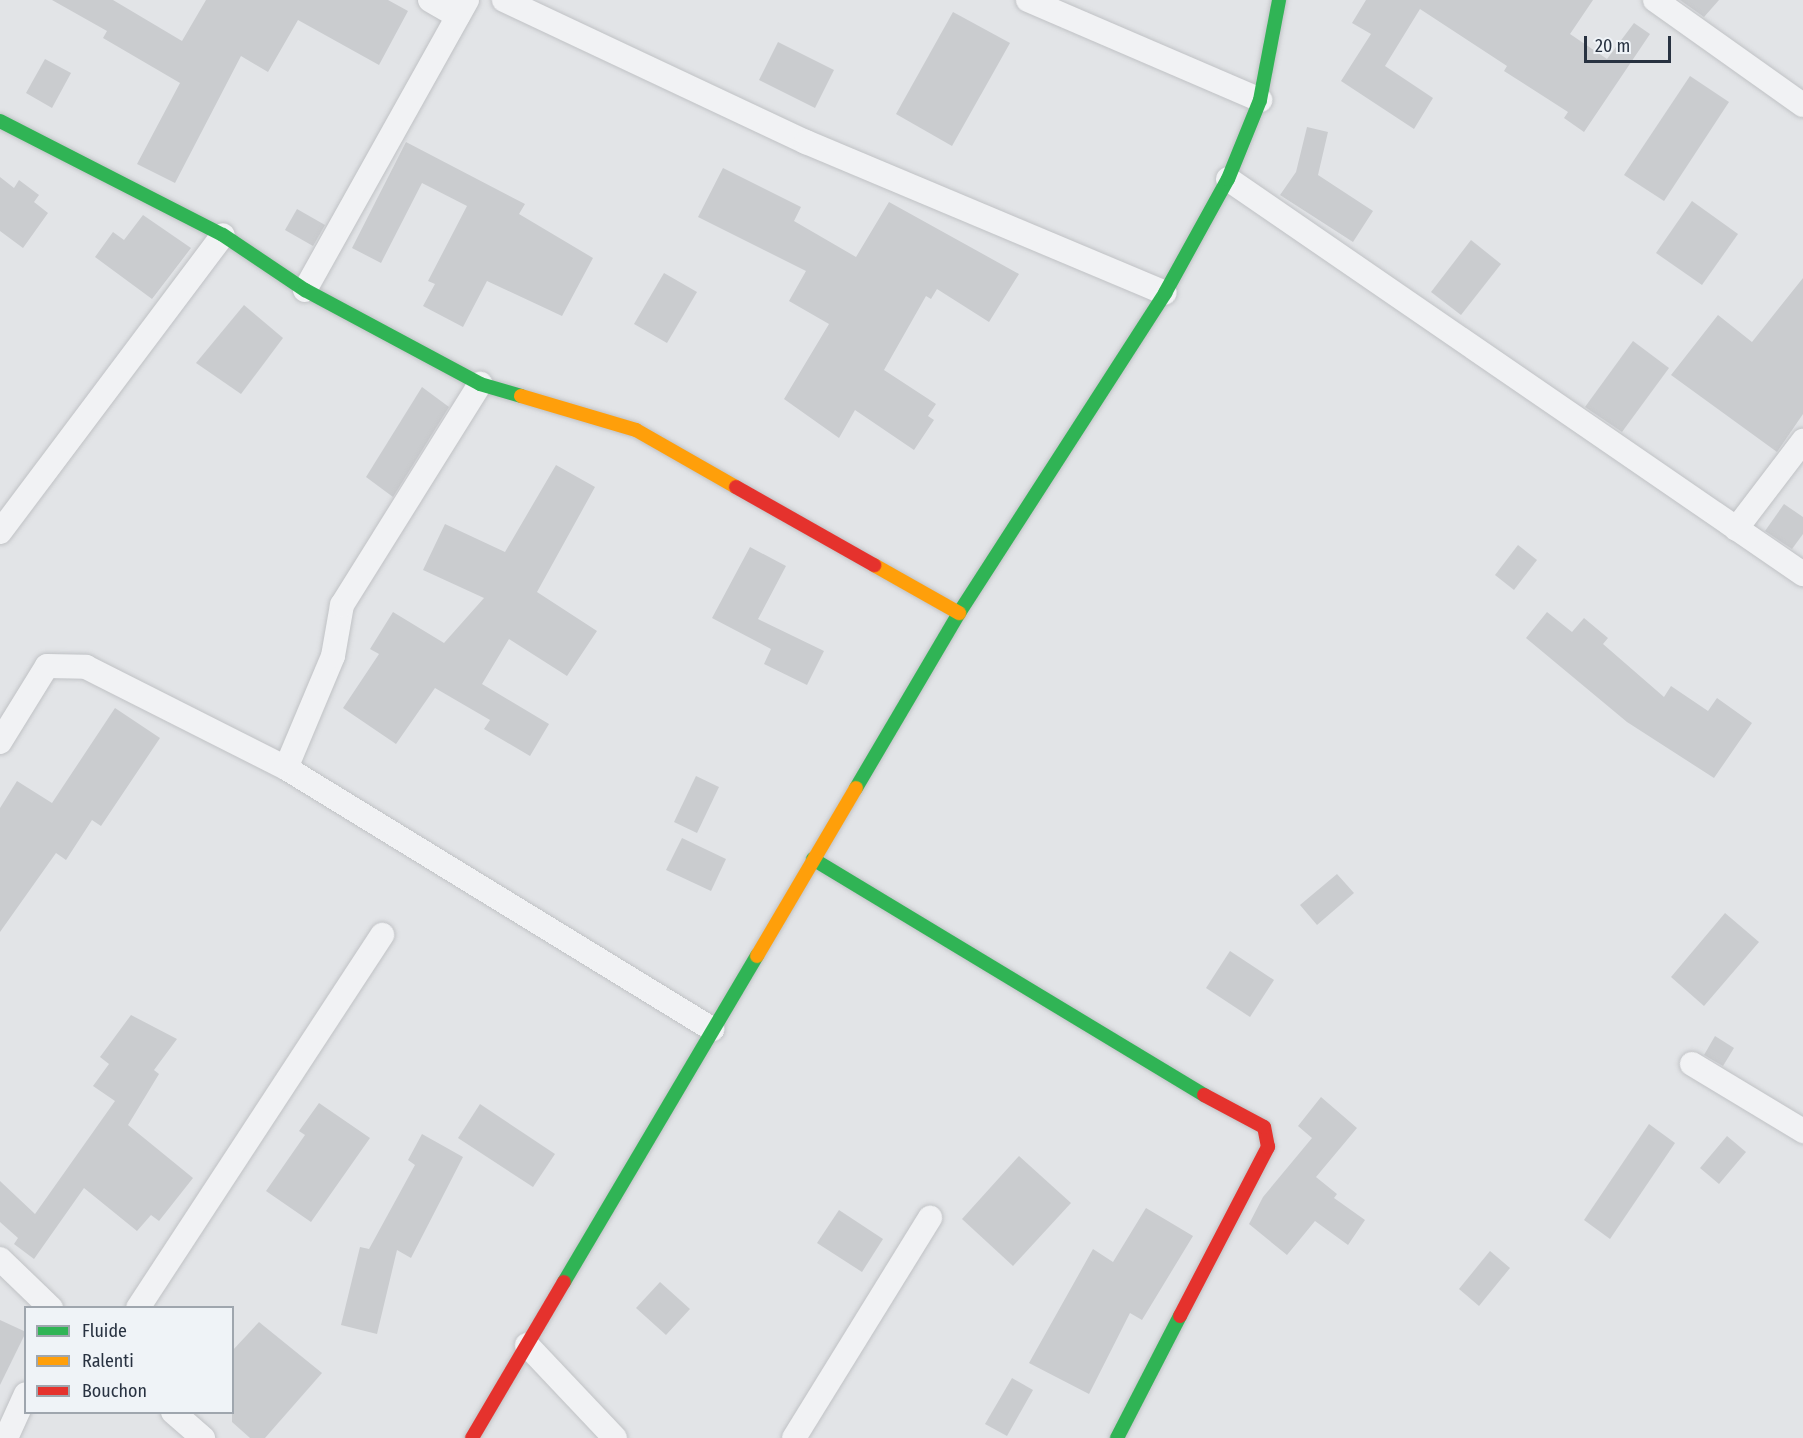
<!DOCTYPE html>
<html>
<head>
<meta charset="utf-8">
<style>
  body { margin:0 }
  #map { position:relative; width:1803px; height:1438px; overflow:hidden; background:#e2e4e7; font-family:"Fira Sans Condensed",sans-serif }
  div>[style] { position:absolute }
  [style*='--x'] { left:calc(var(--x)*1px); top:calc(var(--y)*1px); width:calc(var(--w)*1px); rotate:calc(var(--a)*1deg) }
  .building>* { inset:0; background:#cacccf }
  .roads { filter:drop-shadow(0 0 2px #c0c2c5) drop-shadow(0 0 2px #c0c2c5) }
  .street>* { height:24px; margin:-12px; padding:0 12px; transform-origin:12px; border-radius:12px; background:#f1f2f4 }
  .fast>* { height:14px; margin:-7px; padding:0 7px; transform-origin:7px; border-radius:7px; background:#30b455 }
  .slow>* { height:14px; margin:-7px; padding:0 7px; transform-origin:7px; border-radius:7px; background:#ff9f0a }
  .jam>* { height:14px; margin:-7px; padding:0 7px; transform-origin:7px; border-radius:7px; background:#e5322d }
  span { translate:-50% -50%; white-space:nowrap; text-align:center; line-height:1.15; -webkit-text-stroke:5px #eff3f7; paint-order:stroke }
  .legend { position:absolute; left:24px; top:1306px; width:210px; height:108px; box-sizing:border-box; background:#eff3f7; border:2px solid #9fa6ae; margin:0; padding:8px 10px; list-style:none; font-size:18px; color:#283241 }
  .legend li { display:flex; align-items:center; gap:12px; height:30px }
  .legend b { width:30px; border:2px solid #9fa6ae }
  .scale { position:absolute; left:1584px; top:36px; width:87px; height:27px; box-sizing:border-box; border:3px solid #283241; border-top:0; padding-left:8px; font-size:18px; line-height:21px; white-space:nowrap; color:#283241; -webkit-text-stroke:4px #eff3f7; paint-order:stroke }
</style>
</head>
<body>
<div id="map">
  <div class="building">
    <i style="clip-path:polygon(52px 0,113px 0,182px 41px,206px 0,388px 0,408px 11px,379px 65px,298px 20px,268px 72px,241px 56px,175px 183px,137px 164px,180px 83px,103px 38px,107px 31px)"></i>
    <i style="clip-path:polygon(1366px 0,1593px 0,1570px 34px,1607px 59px,1634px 23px,1650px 34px,1584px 132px,1564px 118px,1568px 112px,1504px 71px,1507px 66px,1420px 9px,1385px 66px,1433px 98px,1414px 129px,1341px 81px,1371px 34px,1352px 23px)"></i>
    <i style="clip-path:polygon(1680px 0,1719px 0,1704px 17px)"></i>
    <i style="clip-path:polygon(953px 12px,1010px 43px,952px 146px,896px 114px)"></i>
    <i style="clip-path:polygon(778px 42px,834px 70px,815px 108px,759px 80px)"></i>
    <i style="clip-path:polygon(45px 59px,71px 73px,52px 108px,26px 93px)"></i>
    <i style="clip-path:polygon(1690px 76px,1729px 102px,1664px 201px,1624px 175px)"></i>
    <i style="clip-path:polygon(1307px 127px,1328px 132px,1318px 175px,1373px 211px,1353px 242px,1280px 195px,1296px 172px)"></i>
    <i style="clip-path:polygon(406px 142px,525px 204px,519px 214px,593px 258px,562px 316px,487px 281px,463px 327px,423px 306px,435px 284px,428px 281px,467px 206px,422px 183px,381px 263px,352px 248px)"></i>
    <i style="clip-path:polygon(723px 168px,801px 207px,794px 221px,856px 257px,889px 202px,1019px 274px,989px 322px,937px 289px,931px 299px,926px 296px,884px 370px,936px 404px,928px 416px,934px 420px,914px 450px,855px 410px,839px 438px,784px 399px,829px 324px,789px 301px,806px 271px,698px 217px)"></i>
    <i style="clip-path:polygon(0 177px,14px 188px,19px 180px,39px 195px,34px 202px,48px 213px,23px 248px,0 231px)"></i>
    <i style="clip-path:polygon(1692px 201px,1738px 234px,1702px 285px,1656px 253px)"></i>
    <i style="clip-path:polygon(297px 209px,325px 225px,313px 246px,285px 230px)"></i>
    <i style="clip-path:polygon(143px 215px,191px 248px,152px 299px,95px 257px,113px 232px,124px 240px)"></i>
    <i style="clip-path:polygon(1471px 240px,1501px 264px,1461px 315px,1431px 292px)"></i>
    <i style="clip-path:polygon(664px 273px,697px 292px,667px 343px,634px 324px)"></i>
    <i style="clip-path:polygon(1803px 278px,1803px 414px,1777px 452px,1671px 375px,1718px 315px,1752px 342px)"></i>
    <i style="clip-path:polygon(244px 305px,283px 338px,241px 394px,196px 363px)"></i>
    <i style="clip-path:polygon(1633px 341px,1669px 368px,1622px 432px,1585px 407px)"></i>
    <i style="clip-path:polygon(422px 387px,449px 407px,393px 497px,366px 477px)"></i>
    <i style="clip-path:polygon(556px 465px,595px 487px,537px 592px,597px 631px,567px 676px,509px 639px,482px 684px,549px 724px,530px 756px,484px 729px,490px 720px,435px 688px,396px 744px,343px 708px,379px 654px,370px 649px,393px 612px,444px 643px,484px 598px,423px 570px,445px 524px,505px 552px)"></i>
    <i style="clip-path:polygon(1784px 504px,1803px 517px,1803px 534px,1792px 549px,1765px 531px)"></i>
    <i style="clip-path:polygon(1518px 545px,1537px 560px,1514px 590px,1495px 575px)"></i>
    <i style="clip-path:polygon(750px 547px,786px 566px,758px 619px,824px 651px,807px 685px,764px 664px,771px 649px,712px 618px)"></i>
    <i style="clip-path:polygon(1547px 612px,1572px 632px,1584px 618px,1608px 638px,1603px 644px,1664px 697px,1671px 686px,1708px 711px,1717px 698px,1752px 723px,1714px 778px,1627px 722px,1526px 638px)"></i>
    <i style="clip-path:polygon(115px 708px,160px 738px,101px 826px,92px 820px,66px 860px,56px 853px,0 932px,0 808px,17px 781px,52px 803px)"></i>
    <i style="clip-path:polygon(696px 776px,719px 787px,697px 833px,674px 822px)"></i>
    <i style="clip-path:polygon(682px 838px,726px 859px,711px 891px,666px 870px)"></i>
    <i style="clip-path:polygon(1337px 874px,1354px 893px,1317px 925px,1300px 905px)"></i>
    <i style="clip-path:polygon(1725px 913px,1759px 942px,1704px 1006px,1671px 977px)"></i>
    <i style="clip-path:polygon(1230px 951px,1274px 980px,1250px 1017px,1206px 988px)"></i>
    <i style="clip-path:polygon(131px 1015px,177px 1039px,154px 1070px,159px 1074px,128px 1125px,193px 1178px,159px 1221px,151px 1215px,137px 1231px,84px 1188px,34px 1259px,14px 1244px,18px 1238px,0 1222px,0 1181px,35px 1214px,115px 1101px,93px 1086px,109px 1064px,100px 1057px)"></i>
    <i style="clip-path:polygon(1715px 1036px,1734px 1048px,1723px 1066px,1704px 1055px)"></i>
    <i style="clip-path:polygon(1321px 1097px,1357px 1128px,1316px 1177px,1337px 1194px,1334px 1198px,1365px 1220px,1348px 1245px,1315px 1221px,1287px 1255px,1249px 1224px,1263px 1197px,1312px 1138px,1298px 1126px)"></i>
    <i style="clip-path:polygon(319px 1103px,370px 1138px,311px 1222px,266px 1191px,305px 1135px,299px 1131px)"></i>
    <i style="clip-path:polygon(480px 1104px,555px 1154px,533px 1187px,458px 1138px)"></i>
    <i style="clip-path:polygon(1649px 1124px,1675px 1143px,1610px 1239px,1584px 1220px)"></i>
    <i style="clip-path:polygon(422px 1134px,463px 1157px,411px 1258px,397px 1250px,377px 1334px,341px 1325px,360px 1247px,369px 1249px,415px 1165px,408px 1160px)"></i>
    <i style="clip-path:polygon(1727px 1136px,1746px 1152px,1719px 1184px,1700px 1168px)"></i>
    <i style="clip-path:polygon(1019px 1156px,1071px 1203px,1013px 1266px,962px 1219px)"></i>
    <i style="clip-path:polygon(1146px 1208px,1193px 1236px,1142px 1320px,1130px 1313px,1089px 1394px,1029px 1363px,1093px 1249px,1113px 1262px)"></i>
    <i style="clip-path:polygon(839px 1210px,883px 1239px,862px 1272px,817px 1243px)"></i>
    <i style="clip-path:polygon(1490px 1251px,1510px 1268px,1479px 1306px,1459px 1289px)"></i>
    <i style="clip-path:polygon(660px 1282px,690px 1309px,666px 1335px,636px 1308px)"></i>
    <i style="clip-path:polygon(0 1320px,26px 1332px,0 1385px)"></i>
    <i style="clip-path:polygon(259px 1322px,322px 1373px,265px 1438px,250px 1438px,232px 1422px,232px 1351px)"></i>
    <i style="clip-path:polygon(1012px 1378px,1033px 1390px,1007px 1436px,985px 1424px)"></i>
  </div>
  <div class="roads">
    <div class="street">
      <i style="--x:430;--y:0;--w:32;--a:30"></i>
      <i style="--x:504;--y:0;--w:334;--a:25.2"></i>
      <i style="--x:806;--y:142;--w:389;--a:22.8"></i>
      <i style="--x:1028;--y:0;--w:253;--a:23.3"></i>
      <i style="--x:1655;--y:0;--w:181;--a:35.4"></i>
      <i style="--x:1228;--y:179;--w:698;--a:34.49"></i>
      <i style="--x:305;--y:290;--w:332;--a:-60.8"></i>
      <i style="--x:1736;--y:529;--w:111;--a:-52.7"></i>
      <i style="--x:0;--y:532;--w:371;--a:-53.1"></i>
      <i style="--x:0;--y:742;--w:89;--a:-58.3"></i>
      <i style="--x:47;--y:666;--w:39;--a:1"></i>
      <i style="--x:86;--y:667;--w:224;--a:26.8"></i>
      <i style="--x:286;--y:768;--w:500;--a:31.5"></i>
      <i style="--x:286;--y:768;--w:121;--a:-67.2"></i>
      <i style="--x:333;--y:656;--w:52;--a:-80"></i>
      <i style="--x:342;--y:605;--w:261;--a:-58"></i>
      <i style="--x:1692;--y:1064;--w:130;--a:31.1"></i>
      <i style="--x:0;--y:1259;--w:71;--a:43.9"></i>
      <i style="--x:138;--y:1308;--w:446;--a:-56.8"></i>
      <i style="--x:527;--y:1345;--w:128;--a:46.6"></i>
      <i style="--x:173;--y:1412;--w:40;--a:41"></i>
      <i style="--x:6;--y:1438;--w:48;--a:-65.6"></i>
      <i style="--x:794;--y:1438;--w:259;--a:-58.3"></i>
    </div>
    <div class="fast">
      <i style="--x:0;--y:121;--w:250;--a:27.1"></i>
      <i style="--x:223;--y:235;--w:99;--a:33.9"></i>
      <i style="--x:305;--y:290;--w:199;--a:28.2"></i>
      <i style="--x:480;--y:384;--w:43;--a:16.3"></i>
      <i style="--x:856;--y:788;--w:203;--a:-59.5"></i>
      <i style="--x:959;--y:613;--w:381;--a:-57.2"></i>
      <i style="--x:1165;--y:293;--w:130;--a:-61.1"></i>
      <i style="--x:1228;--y:179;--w:85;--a:-67.9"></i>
      <i style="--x:1260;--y:100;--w:102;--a:-79.2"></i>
      <i style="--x:813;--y:859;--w:457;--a:31.1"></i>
      <i style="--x:564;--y:1282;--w:379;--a:-59.4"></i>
      <i style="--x:1117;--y:1438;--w:137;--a:-62.7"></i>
    </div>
    <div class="slow">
      <i style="--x:521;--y:396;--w:120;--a:16.5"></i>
      <i style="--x:636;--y:430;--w:115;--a:29.7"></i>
      <i style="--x:874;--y:565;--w:98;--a:29.5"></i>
      <i style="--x:757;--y:956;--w:195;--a:-59.5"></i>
    </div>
    <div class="jam">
      <i style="--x:736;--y:487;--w:159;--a:29.5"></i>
      <i style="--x:1180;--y:1316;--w:191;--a:-62.5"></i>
      <i style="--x:1268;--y:1147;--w:20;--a:-101"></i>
      <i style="--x:1264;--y:1127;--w:68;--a:-151.9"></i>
      <i style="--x:472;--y:1438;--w:181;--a:-59.5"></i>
    </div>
  </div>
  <ul class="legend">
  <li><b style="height:8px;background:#30b455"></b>Fluide</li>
  <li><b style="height:8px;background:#ff9f0a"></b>Ralenti</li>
  <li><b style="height:8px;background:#e5322d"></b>Bouchon</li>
  </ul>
  <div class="scale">20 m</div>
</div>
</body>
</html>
